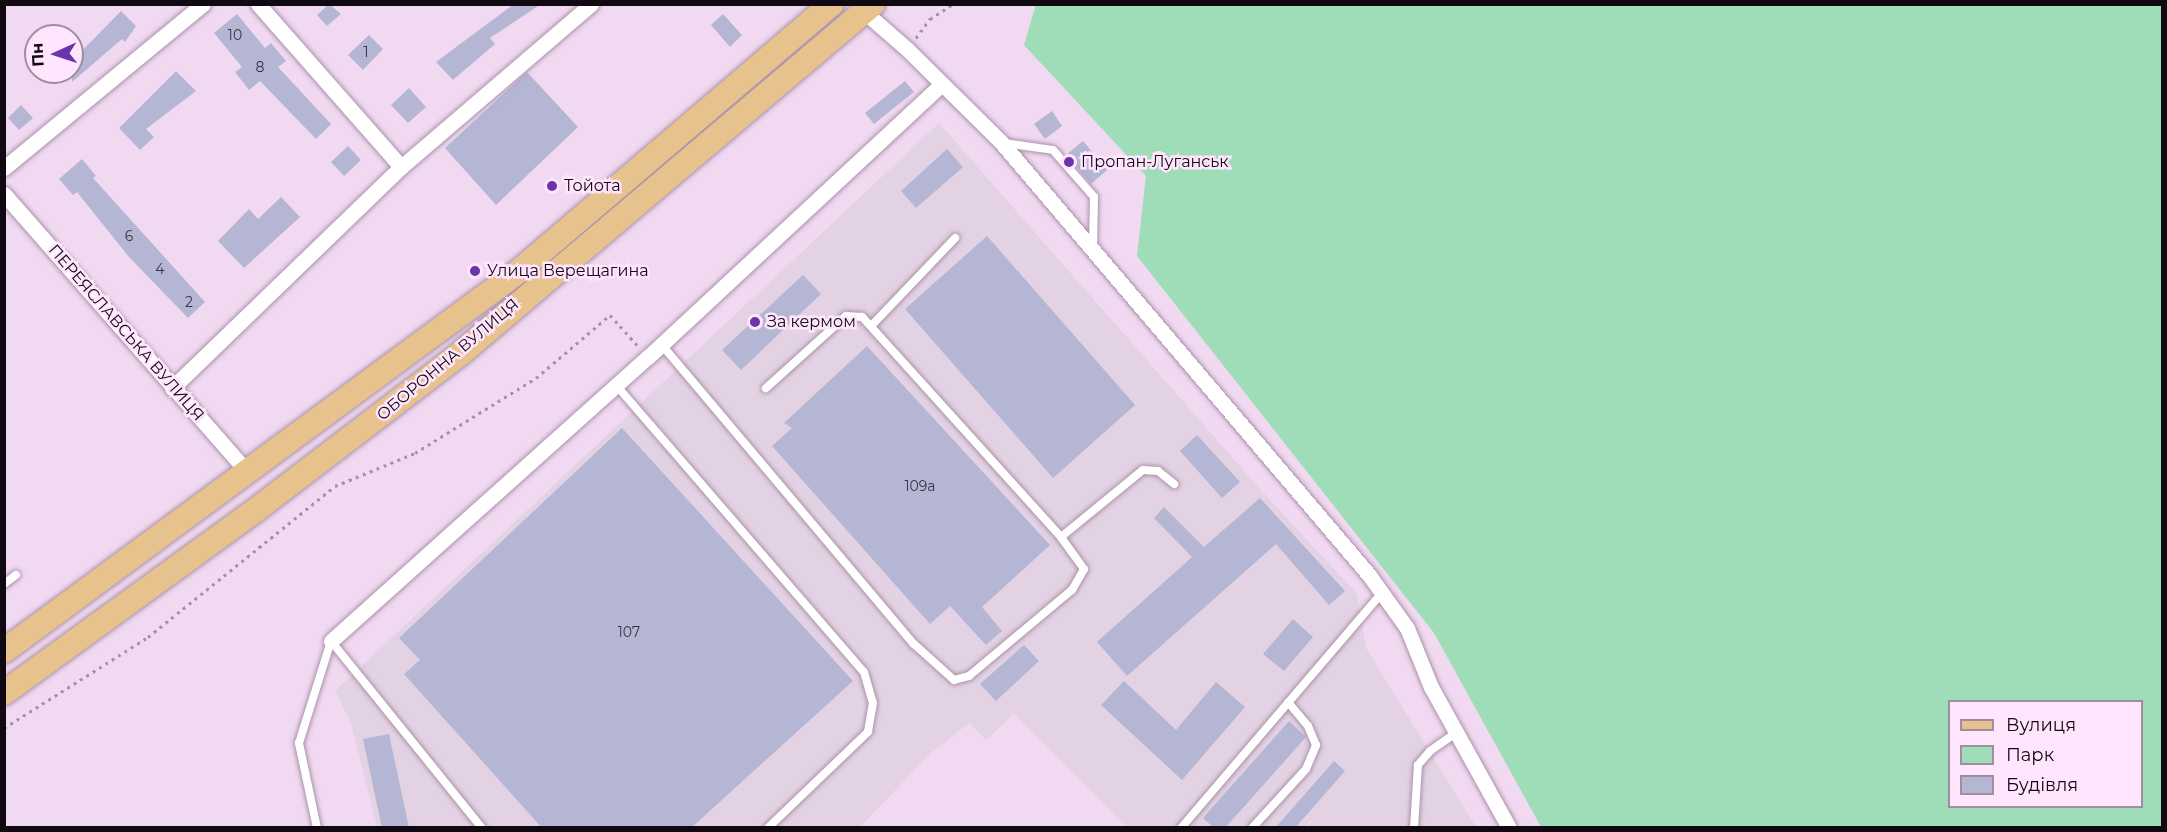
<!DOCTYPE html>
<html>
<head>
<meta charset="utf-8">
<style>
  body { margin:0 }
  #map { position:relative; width:2167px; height:832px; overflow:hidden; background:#f1d9f1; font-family:Montserrat,sans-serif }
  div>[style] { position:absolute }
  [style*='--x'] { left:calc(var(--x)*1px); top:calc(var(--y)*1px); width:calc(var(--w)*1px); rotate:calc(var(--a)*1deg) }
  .industrial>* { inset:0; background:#e3d2e3 }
  .green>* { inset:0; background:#9eddb8 }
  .building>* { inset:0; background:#b5b6d3 }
  .path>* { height:3px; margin-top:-1.5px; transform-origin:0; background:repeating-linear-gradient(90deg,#a592a5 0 3px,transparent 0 7.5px) }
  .roads { filter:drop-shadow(0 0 2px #aa93aa) drop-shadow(0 0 2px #aa93aa) }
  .lane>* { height:8px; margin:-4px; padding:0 4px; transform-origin:4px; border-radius:4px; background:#fff }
  .street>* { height:15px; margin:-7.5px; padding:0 7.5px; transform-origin:7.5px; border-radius:7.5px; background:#fff }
  .primary>* { height:24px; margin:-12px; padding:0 12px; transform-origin:12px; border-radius:12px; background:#e8c28d }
  .dots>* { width:16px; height:16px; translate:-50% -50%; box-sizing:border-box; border:3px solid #ffe6fe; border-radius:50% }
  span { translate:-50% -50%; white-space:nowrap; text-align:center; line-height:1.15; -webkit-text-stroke:5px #ffe6fe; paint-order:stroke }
  .number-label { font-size:14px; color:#3a3442 }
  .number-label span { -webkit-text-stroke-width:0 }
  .poi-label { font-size:16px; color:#110911 }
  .left { translate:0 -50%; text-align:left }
  .street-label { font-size:16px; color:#110911 }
  .frame { position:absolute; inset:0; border:6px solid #110911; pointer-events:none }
  .legend { position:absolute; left:1948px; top:700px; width:195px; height:108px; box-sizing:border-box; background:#ffe6fe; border:2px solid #a08e9f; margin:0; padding:8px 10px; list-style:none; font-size:18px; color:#110911 }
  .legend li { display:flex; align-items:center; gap:12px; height:30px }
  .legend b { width:30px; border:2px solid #a08e9f }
  .north { position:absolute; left:24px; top:24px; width:60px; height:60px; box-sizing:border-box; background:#ffe6fe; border:2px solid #a08e9f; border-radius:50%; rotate:267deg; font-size:16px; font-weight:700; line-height:24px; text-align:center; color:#110911 }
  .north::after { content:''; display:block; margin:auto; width:21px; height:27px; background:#6b34aa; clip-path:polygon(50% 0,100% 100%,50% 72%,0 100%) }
</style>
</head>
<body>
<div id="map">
  <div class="industrial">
    <i style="clip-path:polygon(939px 123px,1259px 488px,1357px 594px,1366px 648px,1476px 827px,1307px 827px,1323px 808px,1305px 827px,1128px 827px,1014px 714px,986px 740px,969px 723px,932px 752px,860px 827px,377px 827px,351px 723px,335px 691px)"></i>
  </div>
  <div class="green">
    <i style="clip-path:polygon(evenodd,1036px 4px,2162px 5px,2162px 827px,1541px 827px,1434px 633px,1137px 256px,1146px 176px,1024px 45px,1036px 4px,1950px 702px,2142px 702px,2142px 806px,1950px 806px,1950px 702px)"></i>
  </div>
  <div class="building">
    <i style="clip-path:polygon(329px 4px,341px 14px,327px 26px,317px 15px)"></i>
    <i style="clip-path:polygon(514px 4px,541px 4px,490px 38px,495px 44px,453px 80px,436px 62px)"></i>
    <i style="clip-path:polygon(121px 11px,136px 26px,125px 42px,122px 39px,72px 82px,72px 61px)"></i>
    <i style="clip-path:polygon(237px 14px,265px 48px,271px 43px,286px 61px,278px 67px,331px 124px,316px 139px,260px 81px,249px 90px,235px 72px,242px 67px,214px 33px)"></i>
    <i style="clip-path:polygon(723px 14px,742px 35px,730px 47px,711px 25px)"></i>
    <i style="clip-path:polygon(369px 35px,383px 49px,363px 70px,348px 55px)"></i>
    <i style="clip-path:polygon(176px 71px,196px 91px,146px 129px,154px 137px,140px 150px,119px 128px)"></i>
    <i style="clip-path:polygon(527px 72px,578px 127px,496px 205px,445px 148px)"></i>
    <i style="clip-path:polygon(905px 81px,914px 92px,874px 124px,865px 113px)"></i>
    <i style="clip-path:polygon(409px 88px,426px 107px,408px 123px,391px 105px)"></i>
    <i style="clip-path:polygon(21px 105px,33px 118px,19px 130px,8px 118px)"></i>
    <i style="clip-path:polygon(1052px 111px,1062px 126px,1045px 139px,1034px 124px)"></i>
    <i style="clip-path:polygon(1083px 141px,1107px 170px,1091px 184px,1066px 155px)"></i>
    <i style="clip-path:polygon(348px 146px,361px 160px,344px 176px,331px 162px)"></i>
    <i style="clip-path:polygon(947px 149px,963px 167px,916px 208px,901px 191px)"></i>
    <i style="clip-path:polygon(82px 159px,96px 176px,93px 178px,205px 302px,188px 318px,129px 257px,77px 192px,73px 195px,59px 179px)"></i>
    <i style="clip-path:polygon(281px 197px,300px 217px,244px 268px,218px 241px,249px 209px,258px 219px)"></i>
    <i style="clip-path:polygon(987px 236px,1135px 405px,1053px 478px,905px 309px)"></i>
    <i style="clip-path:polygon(803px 275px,821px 294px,741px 370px,722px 350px)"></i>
    <i style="clip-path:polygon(867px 346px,1050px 545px,982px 607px,1002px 631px,986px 645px,950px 606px,930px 624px,772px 446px,792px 428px,784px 423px)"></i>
    <i style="clip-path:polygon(622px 428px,853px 681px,691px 828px,542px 828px,404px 674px,420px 660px,399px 638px)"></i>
    <i style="clip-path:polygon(1197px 435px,1240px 482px,1222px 498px,1180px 451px)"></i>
    <i style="clip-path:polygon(1260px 498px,1345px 591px,1329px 605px,1276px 544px,1127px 676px,1097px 642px,1192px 557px,1154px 518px,1164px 507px,1204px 547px)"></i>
    <i style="clip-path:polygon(1293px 619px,1313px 637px,1284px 671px,1263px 654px)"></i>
    <i style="clip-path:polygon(1024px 645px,1039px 661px,996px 701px,980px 684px)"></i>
    <i style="clip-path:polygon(1124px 681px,1176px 730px,1216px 682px,1245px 707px,1182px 780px,1101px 705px)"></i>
    <i style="clip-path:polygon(1289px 721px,1306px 737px,1225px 828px,1214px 828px,1203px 818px)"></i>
    <i style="clip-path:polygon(389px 734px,409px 828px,382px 828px,363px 739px)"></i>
    <i style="clip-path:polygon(1334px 761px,1345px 771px,1295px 828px,1275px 828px)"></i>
  </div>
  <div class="path">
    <i style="--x:916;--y:38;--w:24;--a:-54"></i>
    <i style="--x:930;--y:19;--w:27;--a:-33"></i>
    <i style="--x:4;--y:728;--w:170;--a:-32.3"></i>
    <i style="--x:148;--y:637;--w:240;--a:-38.9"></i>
    <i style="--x:335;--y:486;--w:87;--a:-22.4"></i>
    <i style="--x:415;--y:453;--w:142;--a:-31.8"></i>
    <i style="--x:536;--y:378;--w:97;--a:-40.4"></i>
    <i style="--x:610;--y:315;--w:42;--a:47.9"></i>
  </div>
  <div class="roads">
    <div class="lane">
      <i style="--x:1004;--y:143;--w:49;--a:8.1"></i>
      <i style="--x:1053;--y:150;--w:62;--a:48.9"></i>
      <i style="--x:1094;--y:197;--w:50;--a:91.1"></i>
      <i style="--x:871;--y:326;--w:122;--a:-46.3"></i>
      <i style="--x:661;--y:344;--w:392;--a:49.9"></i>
      <i style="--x:914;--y:644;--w:54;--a:42"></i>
      <i style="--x:954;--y:680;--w:16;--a:-15"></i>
      <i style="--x:969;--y:676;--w:134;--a:-39.9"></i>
      <i style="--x:1072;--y:590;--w:24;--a:-60"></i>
      <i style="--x:1084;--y:569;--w:39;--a:-126"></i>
      <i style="--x:1061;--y:537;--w:297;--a:-132.1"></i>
      <i style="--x:862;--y:317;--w:16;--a:-176"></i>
      <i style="--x:846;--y:316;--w:108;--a:138"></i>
      <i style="--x:616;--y:385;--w:379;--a:49.2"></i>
      <i style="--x:864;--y:672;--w:32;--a:74"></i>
      <i style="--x:873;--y:703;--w:29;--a:100"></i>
      <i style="--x:868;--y:732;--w:139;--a:136.2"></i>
      <i style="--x:1061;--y:537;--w:106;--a:-39.3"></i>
      <i style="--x:1143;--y:470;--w:15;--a:4"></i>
      <i style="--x:1158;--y:471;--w:21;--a:39"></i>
      <i style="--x:4;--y:584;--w:15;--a:-37"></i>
      <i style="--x:331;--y:641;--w:240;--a:51.1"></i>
      <i style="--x:317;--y:828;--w:87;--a:-102"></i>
      <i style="--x:299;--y:743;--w:107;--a:-72.6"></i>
      <i style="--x:1181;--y:828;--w:309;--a:-49.5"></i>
      <i style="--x:1252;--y:828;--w:80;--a:-47.5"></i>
      <i style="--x:1306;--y:769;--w:26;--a:-67"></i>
      <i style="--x:1316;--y:745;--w:21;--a:-113"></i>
      <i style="--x:1308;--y:726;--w:31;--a:-130"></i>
      <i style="--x:1414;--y:828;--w:63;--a:-86.4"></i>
      <i style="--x:1418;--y:765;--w:18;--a:-49"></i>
      <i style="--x:1430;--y:751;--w:32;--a:-35"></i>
    </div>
    <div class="street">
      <i style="--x:258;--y:4;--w:217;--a:48.7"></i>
      <i style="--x:860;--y:8;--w:64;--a:41.2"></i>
      <i style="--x:908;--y:50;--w:131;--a:44.7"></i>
      <i style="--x:1001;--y:142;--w:568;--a:49.64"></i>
      <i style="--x:1369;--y:575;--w:65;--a:54.4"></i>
      <i style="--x:1407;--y:628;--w:64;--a:67.9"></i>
      <i style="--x:1431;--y:687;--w:161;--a:61"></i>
      <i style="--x:4;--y:168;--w:258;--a:-39.5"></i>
      <i style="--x:4;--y:194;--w:369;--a:48.8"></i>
      <i style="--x:172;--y:388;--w:318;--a:-44"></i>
      <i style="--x:401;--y:167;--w:250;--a:-40.6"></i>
      <i style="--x:331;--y:641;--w:426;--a:-41.9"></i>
      <i style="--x:648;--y:357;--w:401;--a:-42.9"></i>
    </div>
    <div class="primary">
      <i style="--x:4;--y:651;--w:640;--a:-36.42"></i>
      <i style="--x:519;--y:271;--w:411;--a:-40.5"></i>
      <i style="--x:4;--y:693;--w:318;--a:-36"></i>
      <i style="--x:261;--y:506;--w:252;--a:-37.4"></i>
      <i style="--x:461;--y:353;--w:540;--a:-40.27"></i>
    </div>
  </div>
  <div class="dots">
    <i style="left:1069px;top:162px;background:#6b34aa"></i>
    <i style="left:552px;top:186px;background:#6b34aa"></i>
    <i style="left:475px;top:271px;background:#6b34aa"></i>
    <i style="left:755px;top:322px;background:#6b34aa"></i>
  </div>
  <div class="number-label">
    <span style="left:235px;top:35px">10</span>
    <span style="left:366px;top:52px">1</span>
    <span style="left:260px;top:67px">8</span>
    <span style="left:129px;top:236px">6</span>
    <span style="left:160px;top:269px">4</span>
    <span style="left:189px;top:302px">2</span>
    <span style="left:920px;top:486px">109а</span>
    <span style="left:629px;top:632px">107</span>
  </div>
  <div class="poi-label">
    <span class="left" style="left:1081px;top:162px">Пропан-Луганськ</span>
    <span class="left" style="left:564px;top:186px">Тойота</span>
    <span class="left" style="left:487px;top:271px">Улица Верещагина</span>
    <span class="left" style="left:767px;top:322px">За кермом</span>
  </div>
  <div class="street-label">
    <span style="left:126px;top:333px;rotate:49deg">ПЕРЕЯСЛАВСЬКА ВУЛИЦЯ</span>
    <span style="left:448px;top:360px;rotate:-40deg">ОБОРОННА ВУЛИЦЯ</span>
  </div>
  <div class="frame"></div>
  <ul class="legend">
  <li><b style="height:8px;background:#e8c28d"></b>Вулиця</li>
  <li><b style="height:16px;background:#9eddb8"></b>Парк</li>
  <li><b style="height:16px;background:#b5b6d3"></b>Будівля</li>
  </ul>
  <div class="north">Пн</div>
</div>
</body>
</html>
